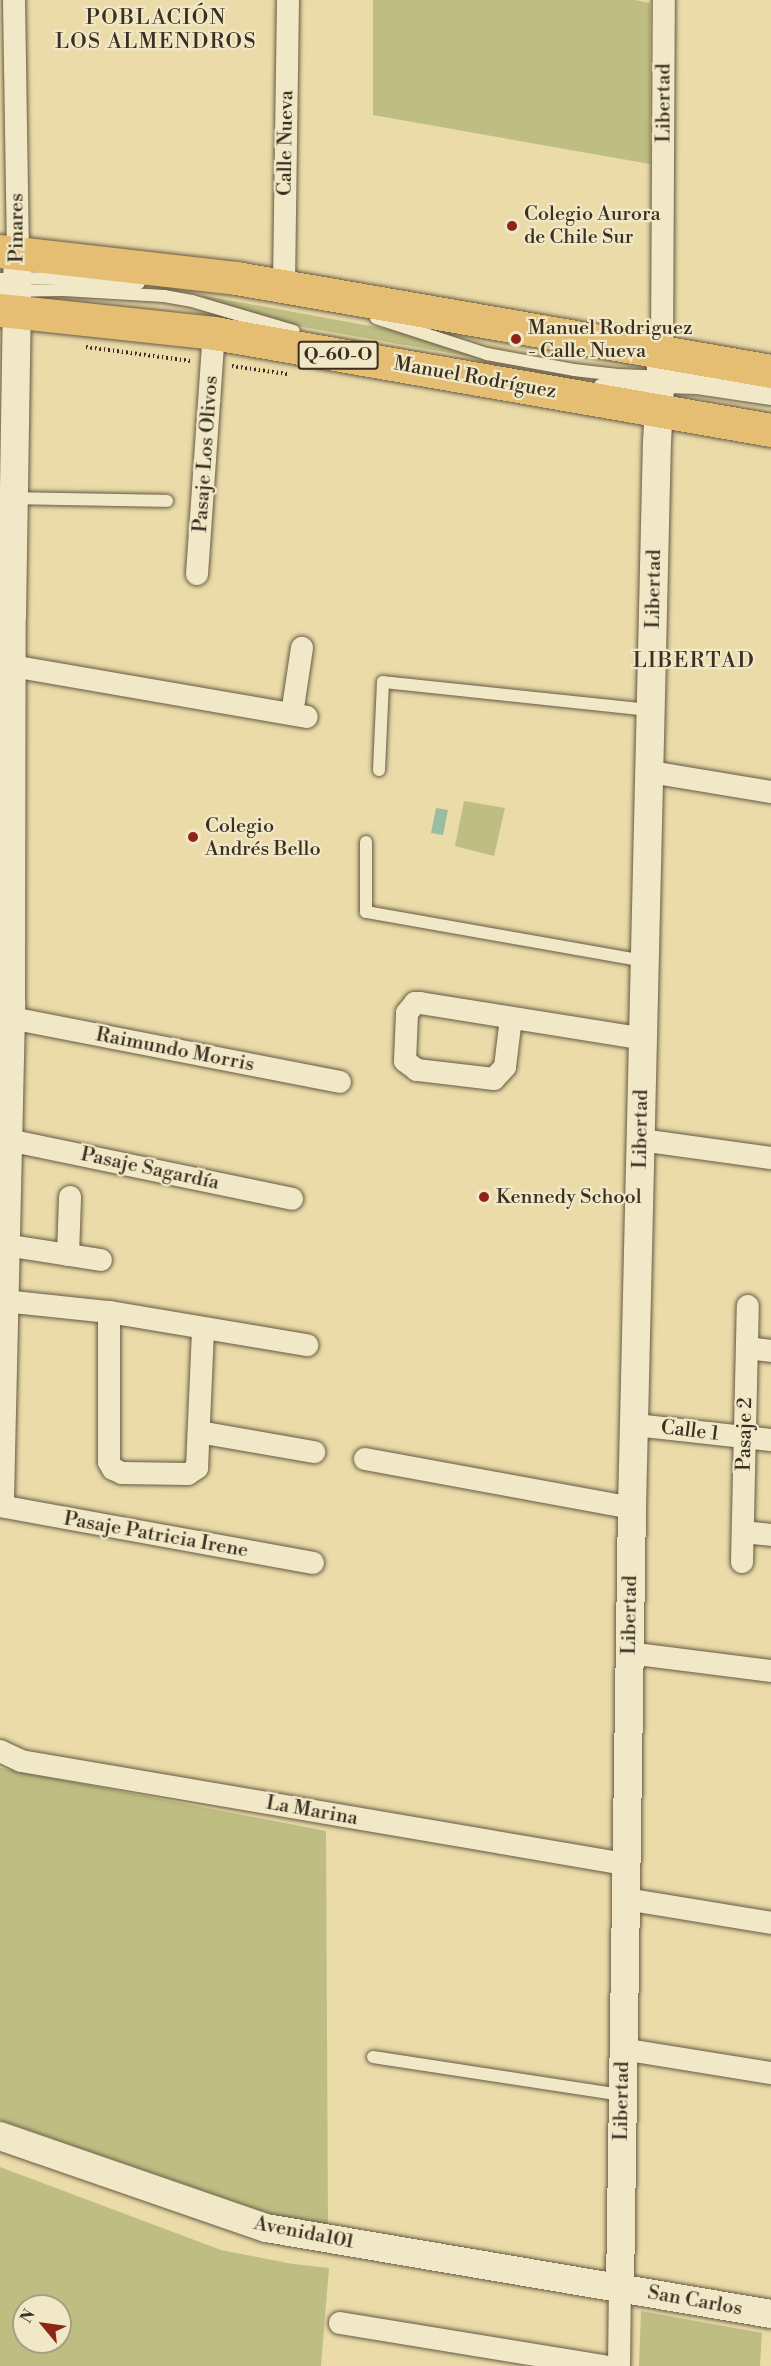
<!DOCTYPE html>
<html>
<head>
<meta charset="utf-8">
<style>
  body { margin:0 }
  #map { position:relative; width:771px; height:2366px; overflow:hidden; background:#eadba9; font-family:"Libre Bodoni",serif }
  div>[style] { position:absolute }
  [style*='--x'] { left:calc(var(--x)*1px); top:calc(var(--y)*1px); width:calc(var(--w)*1px); rotate:calc(var(--a)*1deg) }
  .green>* { inset:0; background:#bebe83 }
  .water>* { inset:0; background:#99bca3 }
  .path>* { height:4px; margin-top:-2px; transform-origin:0; background:repeating-linear-gradient(90deg,#3a2f20 0 1.5px,transparent 0 4.5px) }
  .roads { filter:drop-shadow(0 0 2px #665a42) drop-shadow(0 0 2px #665a42) }
  .service>* { height:12px; margin:-6px; padding:0 6px; transform-origin:6px; border-radius:6px; background:#f1e8c7 }
  .minor>* { height:22px; margin:-11px; padding:0 11px; transform-origin:11px; border-radius:11px; background:#f1e8c7 }
  .tertiary>* { height:28px; margin:-14px; padding:0 14px; transform-origin:14px; border-radius:14px; background:#f1e8c7 }
  .primary>* { height:33px; margin:-16.5px; padding:0 16.5px; transform-origin:16.5px; border-radius:16.5px; background:#e5be74 }
  .dots>* { width:16px; height:16px; translate:-50% -50%; box-sizing:border-box; border:3px solid #f1e8c7; border-radius:50% }
  span { translate:-50% -50%; white-space:nowrap; text-align:center; line-height:1.15; -webkit-text-stroke:4.5px #f1e8c7; paint-order:stroke }
  .shield-label span { padding:2px 4px; background:#f1e8c7; border:2px solid; border-radius:4px; -webkit-text-stroke-width:0 }
  .shield-label { font-size:18px; color:#3a2f20; font-weight:700 }
  .street-label { font-size:20px; color:#3a2f20 }
  .poi-label { font-size:20px; color:#3a2f20 }
  .left { translate:0 -50%; text-align:left }
  .neighbourhood-label { font-size:21px; color:#3a2f20; letter-spacing:1.5px }
  .north { position:absolute; left:12px; top:2294px; width:60px; height:60px; box-sizing:border-box; background:#f1e8c7; border:2px solid #a89e84; border-radius:50%; rotate:299deg; font-size:16px; font-weight:700; line-height:24px; text-align:center; color:#3a2f20 }
  .north::after { content:''; display:block; margin:auto; width:21px; height:27px; background:#8f2418; clip-path:polygon(50% 0,100% 100%,50% 72%,0 100%) }
</style>
</head>
<body>
<div id="map">
  <div class="green">
    <i style="clip-path:polygon(373px 0,635px 0,650px 3px,650px 164px,373px 115px)"></i>
    <i style="clip-path:polygon(200px 295px,403px 332px,483px 359px,297px 326px,212px 302px)"></i>
    <i style="clip-path:polygon(464px 801px,505px 808px,494px 856px,455px 846px)"></i>
    <i style="clip-path:polygon(0 1768px,326px 1831px,328px 2226px,291px 2221px,0 2120px)"></i>
    <i style="clip-path:polygon(evenodd,0 2167px,221px 2250px,293px 2264px,329px 2268px,321px 2366px,0 2366px,0 2167px,24px 2306px,60px 2306px,60px 2342px,24px 2342px,24px 2306px)"></i>
    <i style="clip-path:polygon(641px 2311px,762px 2333px,760px 2366px,639px 2366px)"></i>
  </div>
  <div class="water">
    <i style="clip-path:polygon(436px 808px,448px 810px,443px 835px,431px 833px)"></i>
  </div>
  <div class="path">
    <i style="--x:86;--y:347;--w:106;--a:7.6"></i>
    <i style="--x:232;--y:366;--w:56;--a:8.3"></i>
  </div>
  <div class="roads">
    <div class="service">
      <i style="--x:0;--y:279;--w:48;--a:-1.2"></i>
      <i style="--x:48;--y:278;--w:91;--a:3.1"></i>
      <i style="--x:0;--y:291;--w:64;--a:-0.9"></i>
      <i style="--x:64;--y:290;--w:100;--a:3.4"></i>
      <i style="--x:164;--y:296;--w:28;--a:10"></i>
      <i style="--x:192;--y:301;--w:106;--a:16.4"></i>
      <i style="--x:376;--y:318;--w:117;--a:18"></i>
      <i style="--x:487;--y:354;--w:88;--a:10.4"></i>
      <i style="--x:574;--y:370;--w:44;--a:6.5"></i>
      <i style="--x:618;--y:375;--w:98;--a:2.3"></i>
      <i style="--x:716;--y:379;--w:56;--a:9.3"></i>
      <i style="--x:600;--y:385;--w:97;--a:1.8"></i>
      <i style="--x:697;--y:388;--w:75;--a:8.5"></i>
      <i style="--x:13;--y:498;--w:154;--a:1.1"></i>
      <i style="--x:379;--y:770;--w:88;--a:-87.4"></i>
      <i style="--x:383;--y:682;--w:269;--a:6"></i>
      <i style="--x:366;--y:842;--w:70;--a:90"></i>
      <i style="--x:366;--y:912;--w:283;--a:10"></i>
      <i style="--x:373;--y:2057;--w:252;--a:8.7"></i>
    </div>
    <div class="minor">
      <i style="--x:14;--y:0;--w:253;--a:89.1"></i>
      <i style="--x:284;--y:285;--w:285;--a:-89.2"></i>
      <i style="--x:662;--y:351;--w:351;--a:-89.7"></i>
      <i style="--x:197;--y:574;--w:242;--a:-86"></i>
      <i style="--x:12;--y:666;--w:299;--a:9.8"></i>
      <i style="--x:292;--y:714;--w:67;--a:-81.4"></i>
      <i style="--x:650;--y:772;--w:123;--a:9.4"></i>
      <i style="--x:11;--y:1018;--w:335;--a:11"></i>
      <i style="--x:511;--y:1018;--w:49;--a:97"></i>
      <i style="--x:505;--y:1067;--w:16;--a:133"></i>
      <i style="--x:494;--y:1079;--w:78;--a:-173.3"></i>
      <i style="--x:417;--y:1070;--w:15;--a:-143"></i>
      <i style="--x:405;--y:1061;--w:48;--a:-87.6"></i>
      <i style="--x:407;--y:1013;--w:13;--a:-51"></i>
      <i style="--x:415;--y:1003;--w:5;--a:0"></i>
      <i style="--x:420;--y:1003;--w:227;--a:9.1"></i>
      <i style="--x:8;--y:1140;--w:290;--a:11.7"></i>
      <i style="--x:641;--y:1140;--w:131;--a:7.9"></i>
      <i style="--x:5;--y:1245;--w:97;--a:8.9"></i>
      <i style="--x:68;--y:1255;--w:58;--a:-88"></i>
      <i style="--x:4;--y:1301;--w:106;--a:6"></i>
      <i style="--x:109;--y:1312;--w:201;--a:9.5"></i>
      <i style="--x:109;--y:1312;--w:150;--a:90"></i>
      <i style="--x:109;--y:1462;--w:8;--a:60"></i>
      <i style="--x:113;--y:1469;--w:10;--a:24"></i>
      <i style="--x:122;--y:1473;--w:66;--a:0.9"></i>
      <i style="--x:188;--y:1474;--w:11;--a:-34"></i>
      <i style="--x:197;--y:1468;--w:139;--a:-87.5"></i>
      <i style="--x:747;--y:1348;--w:24;--a:7"></i>
      <i style="--x:635;--y:1425;--w:137;--a:6.3"></i>
      <i style="--x:199;--y:1432;--w:117;--a:9.9"></i>
      <i style="--x:365;--y:1459;--w:271;--a:10.4"></i>
      <i style="--x:0;--y:1506;--w:318;--a:10.3"></i>
      <i style="--x:743;--y:1532;--w:28;--a:6"></i>
      <i style="--x:742;--y:1562;--w:256;--a:-88.7"></i>
      <i style="--x:629;--y:1653;--w:143;--a:7.2"></i>
      <i style="--x:0;--y:1751;--w:23;--a:25"></i>
      <i style="--x:21;--y:1761;--w:613;--a:9.68"></i>
      <i style="--x:625;--y:1899;--w:148;--a:9.3"></i>
      <i style="--x:622;--y:2049;--w:151;--a:9.2"></i>
      <i style="--x:340;--y:2323;--w:267;--a:9.3"></i>
      <i style="--x:619;--y:2366;--w:79;--a:-89.3"></i>
    </div>
    <div class="tertiary">
      <i style="--x:0;--y:1499;--w:498;--a:-88.7"></i>
      <i style="--x:11;--y:1001;--w:385;--a:-89.9"></i>
      <i style="--x:12;--y:616;--w:363;--a:-89.1"></i>
      <i style="--x:0;--y:2136;--w:281;--a:19.1"></i>
      <i style="--x:266;--y:2228;--w:512;--a:9.66"></i>
      <i style="--x:620;--y:2287;--w:779;--a:-89.12"></i>
      <i style="--x:632;--y:1508;--w:1066;--a:-88.66"></i>
      <i style="--x:657;--y:442;--w:91;--a:-86.9"></i>
    </div>
    <div class="primary">
      <i style="--x:0;--y:251;--w:238;--a:6.5"></i>
      <i style="--x:236;--y:278;--w:543;--a:9.86"></i>
      <i style="--x:0;--y:310;--w:215;--a:6.1"></i>
      <i style="--x:214;--y:333;--w:565;--a:9.88"></i>
    </div>
  </div>
  <div class="dots">
    <i style="left:512px;top:226px;background:#8f2418"></i>
    <i style="left:516px;top:339px;background:#8f2418"></i>
    <i style="left:193px;top:837px;background:#8f2418"></i>
    <i style="left:484px;top:1197px;background:#8f2418"></i>
  </div>
  <div class="shield-label">
    <span style="left:338px;top:355px">Q-60-O</span>
  </div>
  <div class="street-label">
    <span style="left:664px;top:103px;rotate:-90deg">Libertad</span>
    <span style="left:286px;top:143px;rotate:-89deg">Calle Nueva</span>
    <span style="left:17px;top:228px;rotate:-90deg">Pinares</span>
    <span style="left:475px;top:378px;rotate:10deg">Manuel Rodríguez</span>
    <span style="left:206px;top:454px;rotate:-86deg">Pasaje Los Olivos</span>
    <span style="left:654px;top:589px;rotate:-89deg">Libertad</span>
    <span style="left:175px;top:1050px;rotate:11deg">Raimundo Morris</span>
    <span style="left:641px;top:1129px;rotate:-89deg">Libertad</span>
    <span style="left:150px;top:1169px;rotate:12deg">Pasaje Sagardía</span>
    <span style="left:690px;top:1431px;rotate:7deg">Calle 1</span>
    <span style="left:745px;top:1434px;rotate:-89deg">Pasaje 2</span>
    <span style="left:156px;top:1535px;rotate:10deg">Pasaje Patricia Irene</span>
    <span style="left:630px;top:1615px;rotate:-89deg">Libertad</span>
    <span style="left:312px;top:1811px;rotate:10deg">La Marina</span>
    <span style="left:622px;top:2101px;rotate:-89deg">Libertad</span>
    <span style="left:304px;top:2233px;rotate:11deg">Avenida101</span>
    <span style="left:695px;top:2301px;rotate:10deg">San Carlos</span>
  </div>
  <div class="poi-label">
    <span class="left" style="left:524px;top:226px">Colegio Aurora<br>de Chile Sur</span>
    <span class="left" style="left:528px;top:340px">Manuel Rodriguez<br>- Calle Nueva</span>
    <span class="left" style="left:205px;top:838px">Colegio<br>Andrés Bello</span>
    <span class="left" style="left:496px;top:1197px">Kennedy School</span>
  </div>
  <div class="neighbourhood-label">
    <span style="left:156px;top:30px">POBLACIÓN<br>LOS ALMENDROS</span>
    <span style="left:694px;top:661px">LIBERTAD</span>
  </div>
  <div class="north">N</div>
</div>
</body>
</html>
